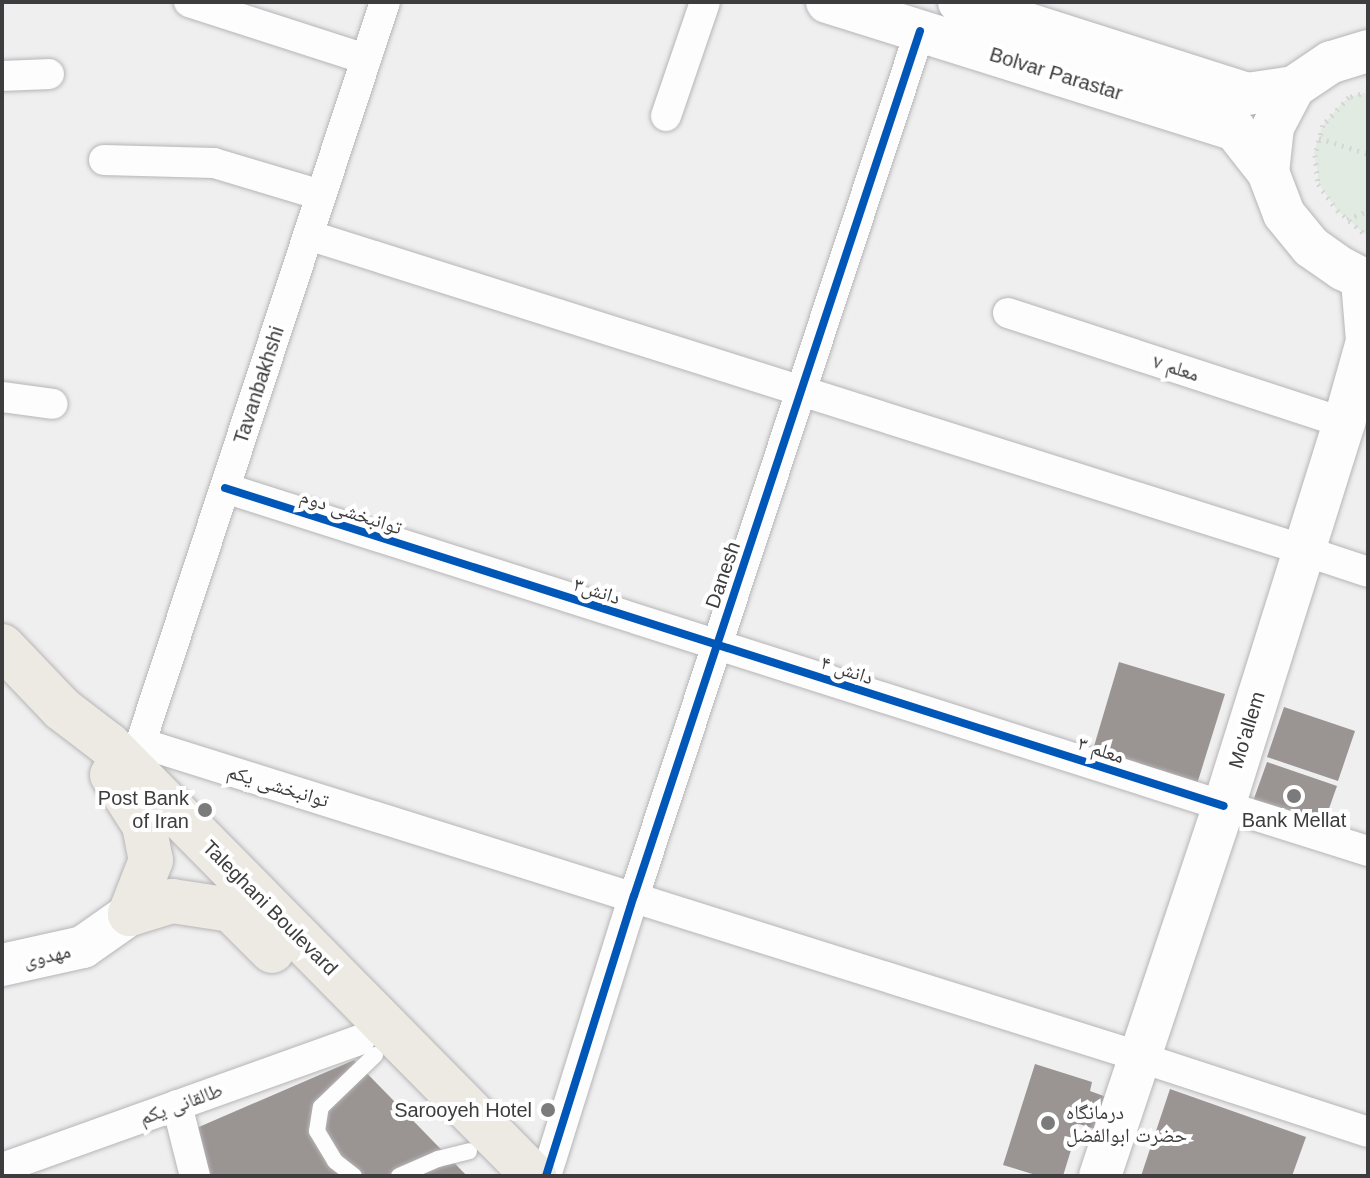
<!DOCTYPE html>
<html>
<head>
<meta charset="utf-8">
<style>
  body { margin:0 }
  #map { position:relative; width:1370px; height:1178px; overflow:hidden; background:#f0eff0; font-family:Arial,"Noto Naskh Arabic",sans-serif }
  div>[style] { position:absolute }
  [style*='--x'] { left:calc(var(--x)*1px); top:calc(var(--y)*1px); width:calc(var(--w)*1px); rotate:calc(var(--a)*1deg) }
  .green>* { inset:0; background:#e1ebe1 }
  .building>* { inset:0; background:#9a9493 }
  .path>* { height:5px; margin-top:-2.5px; transform-origin:0; background:repeating-linear-gradient(90deg,#d6d6d7 0 2px,transparent 0 8px) }
  .roads { filter:drop-shadow(0 0 2px #b6b5b6) drop-shadow(0 0 2px #b6b5b6) }
  .service>* { height:16px; margin:-8px; padding:0 8px; transform-origin:8px; border-radius:8px; background:#fdfdfd }
  .minor>* { height:30px; margin:-15px; padding:0 15px; transform-origin:15px; border-radius:15px; background:#fdfdfd }
  .secondary>* { height:42px; margin:-21px; padding:0 21px; transform-origin:21px; border-radius:21px; background:#fdfdfd }
  .primary>* { height:44px; margin:-22px; padding:0 22px; transform-origin:22px; border-radius:22px; background:#edeae4 }
  .cycleway>* { height:8px; margin:-4px; padding:0 4px; transform-origin:4px; border-radius:4px; background:#0057b8 }
  .dots>* { width:22px; height:22px; translate:-50% -50%; box-sizing:border-box; border:4px solid #fff; border-radius:50% }
  span { translate:-50% -50%; white-space:nowrap; text-align:center; line-height:1.15; -webkit-text-stroke:8px #fff; paint-order:stroke }
  .street-label { font-size:20px; color:#3d3c3e }
  .poi-label { font-size:20px; color:#3d3c3e }
  .right { translate:-100% -50%; text-align:right }
  .left { translate:0 -50%; text-align:left }
  .frame { position:absolute; inset:0; border:4px solid #3d3c3e; pointer-events:none }
</style>
</head>
<body>
<div id="map">
  <div class="green">
    <i style="clip-path:polygon(1368px 92px,1368px 237px,1337px 210px,1319px 184px,1314px 152px,1323px 125px,1341px 104px,1349px 97px)"></i>
  </div>
  <div class="building">
    <i style="clip-path:polygon(1119px 662px,1225px 694px,1197px 784px,1092px 753px)"></i>
    <i style="clip-path:polygon(1284px 707px,1355px 731px,1338px 781px,1267px 757px)"></i>
    <i style="clip-path:polygon(1267px 762px,1337px 786px,1321px 831px,1251px 807px)"></i>
    <i style="clip-path:polygon(354px 1060px,467px 1176px,201px 1176px,185px 1133px)"></i>
    <i style="clip-path:polygon(1035px 1064px,1092px 1082px,1090px 1091px,1112px 1099px,1101px 1131px,1079px 1124px,1063px 1176px,1039px 1176px,1003px 1165px)"></i>
    <i style="clip-path:polygon(1170px 1089px,1306px 1137px,1292px 1176px,1141px 1176px)"></i>
  </div>
  <div class="path">
    <i style="--x:1368;--y:92;--w:20;--a:165"></i>
    <i style="--x:1349;--y:97;--w:38;--a:133"></i>
    <i style="--x:1323;--y:125;--w:31;--a:105"></i>
    <i style="--x:1315;--y:155;--w:29;--a:84"></i>
    <i style="--x:1318;--y:184;--w:32;--a:54"></i>
    <i style="--x:1337;--y:210;--w:41;--a:41.1"></i>
    <i style="--x:1319;--y:138;--w:52;--a:18.1"></i>
    <i style="--x:1347;--y:219;--w:22;--a:-21"></i>
  </div>
  <div class="roads">
    <div class="service">
      <i style="--x:354;--y:1176;--w:24;--a:-142"></i>
      <i style="--x:335;--y:1161;--w:35;--a:-121"></i>
      <i style="--x:317;--y:1131;--w:24;--a:-81"></i>
      <i style="--x:321;--y:1107;--w:75;--a:-43.9"></i>
      <i style="--x:399;--y:1176;--w:43;--a:-23.6"></i>
      <i style="--x:438;--y:1159;--w:32;--a:-14"></i>
    </div>
    <div class="minor">
      <i style="--x:189;--y:2;--w:186;--a:17.9"></i>
      <i style="--x:2;--y:76;--w:47;--a:-2.4"></i>
      <i style="--x:666;--y:116;--w:120;--a:-71.1"></i>
      <i style="--x:104;--y:160;--w:110;--a:1.6"></i>
      <i style="--x:214;--y:163;--w:112;--a:16.7"></i>
      <i style="--x:308;--y:235;--w:1045;--a:17.55"></i>
      <i style="--x:1008;--y:313;--w:354;--a:18.1"></i>
      <i style="--x:2;--y:397;--w:51;--a:7.8"></i>
      <i style="--x:225;--y:488;--w:1048;--a:17.66"></i>
      <i style="--x:1323;--y:557;--w:47;--a:18.4"></i>
      <i style="--x:141;--y:743;--w:1048;--a:17.43"></i>
      <i style="--x:135;--y:760;--w:798;--a:-71.75"></i>
      <i style="--x:1241;--y:811;--w:133;--a:17.5"></i>
      <i style="--x:1157;--y:1063;--w:222;--a:18.1"></i>
      <i style="--x:177;--y:1105;--w:73;--a:75.8"></i>
      <i style="--x:2;--y:1168;--w:380;--a:-19.7"></i>
      <i style="--x:546;--y:1176;--w:294;--a:-72.6"></i>
      <i style="--x:634;--y:896;--w:911;--a:-71.7"></i>
    </div>
    <div class="secondary">
      <i style="--x:827;--y:2;--w:428;--a:17.4"></i>
      <i style="--x:1235;--y:130;--w:53;--a:51.8"></i>
      <i style="--x:959;--y:2;--w:302;--a:17.7"></i>
      <i style="--x:1247;--y:94;--w:48;--a:-8.5"></i>
      <i style="--x:1368;--y:51;--w:39;--a:163"></i>
      <i style="--x:1331;--y:62;--w:45;--a:146"></i>
      <i style="--x:1294;--y:87;--w:45;--a:117.7"></i>
      <i style="--x:1273;--y:127;--w:45;--a:96.3"></i>
      <i style="--x:1268;--y:172;--w:45;--a:69.1"></i>
      <i style="--x:1284;--y:214;--w:43;--a:50.7"></i>
      <i style="--x:1311;--y:247;--w:39;--a:35"></i>
      <i style="--x:1343;--y:269;--w:28;--a:27"></i>
      <i style="--x:2;--y:965;--w:83;--a:-12.5"></i>
      <i style="--x:83;--y:947;--w:57;--a:-35.1"></i>
      <i style="--x:1100;--y:1176;--w:390;--a:-71.5"></i>
      <i style="--x:1224;--y:806;--w:401;--a:-72.6"></i>
      <i style="--x:1344;--y:423;--w:85;--a:-74.3"></i>
      <i style="--x:1367;--y:341;--w:61;--a:-94.7"></i>
    </div>
    <div class="primary">
      <i style="--x:2;--y:646;--w:87;--a:46.4"></i>
      <i style="--x:62;--y:709;--w:58;--a:37.3"></i>
      <i style="--x:108;--y:744;--w:607;--a:45.4"></i>
      <i style="--x:112;--y:775;--w:59;--a:57.4"></i>
      <i style="--x:144;--y:825;--w:36;--a:79"></i>
      <i style="--x:151;--y:860;--w:58;--a:111.3"></i>
      <i style="--x:130;--y:914;--w:44;--a:-17.2"></i>
      <i style="--x:172;--y:901;--w:60;--a:8.7"></i>
      <i style="--x:231;--y:910;--w:58;--a:45"></i>
    </div>
  </div>
  <div class="cycleway">
    <i style="--x:225;--y:488;--w:1048;--a:17.66"></i>
    <i style="--x:546;--y:1176;--w:294;--a:-72.6"></i>
    <i style="--x:634;--y:896;--w:911;--a:-71.7"></i>
  </div>
  <div class="dots">
    <i style="left:1294px;top:796px;background:#7c7b7c"></i>
    <i style="left:205px;top:810px;background:#7c7b7c"></i>
    <i style="left:548px;top:1110px;background:#7c7b7c"></i>
    <i style="left:1048px;top:1123px;background:#7c7b7c"></i>
  </div>
  <div class="street-label">
    <span style="left:1056px;top:74px;rotate:17deg">Bolvar Parastar</span>
    <span style="left:1176px;top:368px;rotate:18deg">معلم ٧</span>
    <span style="left:259px;top:385px;rotate:-72deg">Tavanbakhshi</span>
    <span style="left:351px;top:512px;rotate:18deg">توانبخشی دوم</span>
    <span style="left:723px;top:575px;rotate:-71deg">Danesh</span>
    <span style="left:597px;top:591px;rotate:18deg">دانش٣</span>
    <span style="left:847px;top:670px;rotate:18deg">دانش ۴</span>
    <span style="left:1247px;top:730px;rotate:-73deg">Mo'allem</span>
    <span style="left:1101px;top:750px;rotate:18deg">معلم ۳</span>
    <span style="left:278px;top:786px;rotate:17deg">توانبخشی یکم</span>
    <span style="left:270px;top:908px;rotate:45deg">Taleghani Boulevard</span>
    <span style="left:47px;top:956px;rotate:-13deg">مهدوی</span>
    <span style="left:181px;top:1104px;rotate:-20deg">طالقانی یکم</span>
  </div>
  <div class="poi-label">
    <span class="right" style="left:189px;top:810px">Post Bank<br>of Iran</span>
    <span style="left:1294px;top:820px">Bank Mellat</span>
    <span class="right" style="left:532px;top:1110px">Sarooyeh Hotel</span>
    <span class="left" style="left:1066px;top:1124px">درمانگاه<br>حضرت ابوالفضل</span>
  </div>
  <div class="frame"></div>
</div>
</body>
</html>
